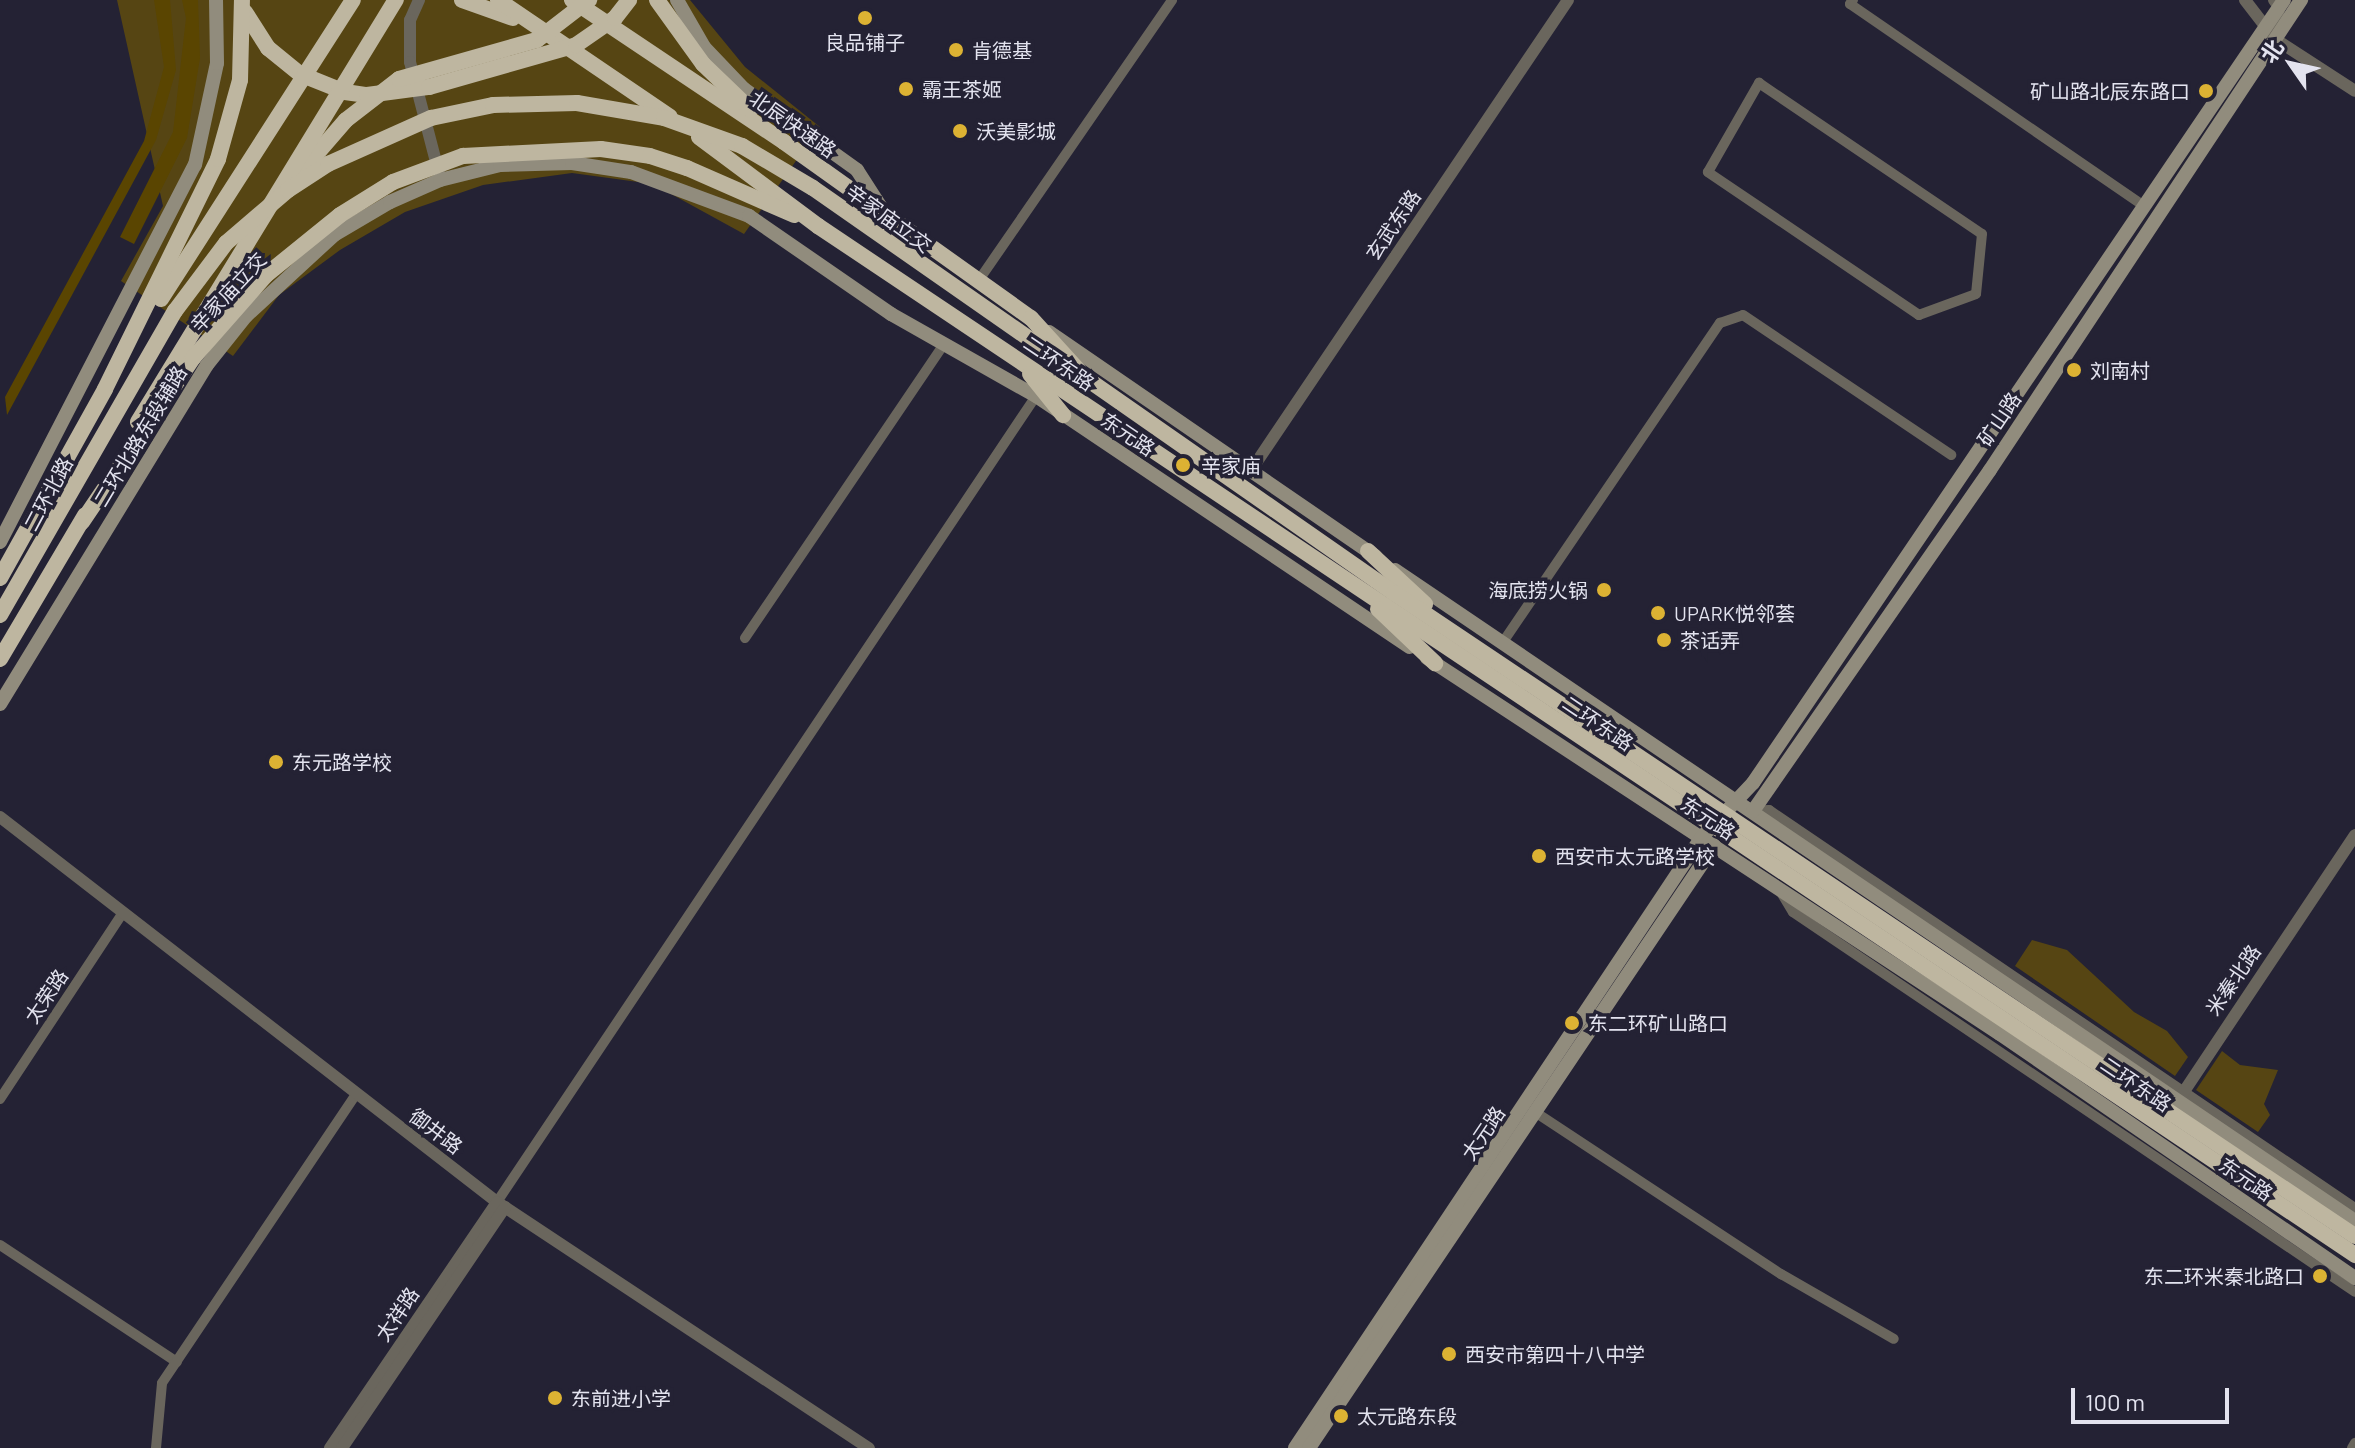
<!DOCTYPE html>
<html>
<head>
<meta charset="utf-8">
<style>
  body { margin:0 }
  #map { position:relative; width:2355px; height:1448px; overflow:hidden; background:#242234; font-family:Barlow,"Noto Sans SC",sans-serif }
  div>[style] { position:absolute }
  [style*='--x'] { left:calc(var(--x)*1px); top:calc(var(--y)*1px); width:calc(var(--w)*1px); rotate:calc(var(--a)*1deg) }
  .green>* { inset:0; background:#564513 }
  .forest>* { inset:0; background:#5a4501 }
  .minor>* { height:10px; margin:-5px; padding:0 5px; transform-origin:5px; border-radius:5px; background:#6a665d }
  .tertiary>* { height:12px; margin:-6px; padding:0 6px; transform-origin:6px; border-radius:6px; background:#6a665d }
  .secondary>* { height:14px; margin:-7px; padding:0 7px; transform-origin:7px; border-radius:7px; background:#918c7d }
  .trunk>* { height:16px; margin:-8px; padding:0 8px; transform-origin:8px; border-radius:8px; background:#beb6a0 }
  .dots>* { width:22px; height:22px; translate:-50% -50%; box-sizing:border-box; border:4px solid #242234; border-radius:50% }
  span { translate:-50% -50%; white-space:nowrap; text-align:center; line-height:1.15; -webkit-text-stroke:7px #242234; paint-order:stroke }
  .poi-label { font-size:20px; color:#e3e3ef }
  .left { translate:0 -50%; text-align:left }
  .right { translate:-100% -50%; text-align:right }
  .street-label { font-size:20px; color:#e3e3ef }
  .north { position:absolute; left:2251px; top:24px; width:80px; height:80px; -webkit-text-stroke:6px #242234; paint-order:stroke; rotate:304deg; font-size:22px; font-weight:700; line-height:32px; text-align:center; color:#e3e3ef }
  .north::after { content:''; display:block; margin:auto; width:28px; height:36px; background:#e3e3ef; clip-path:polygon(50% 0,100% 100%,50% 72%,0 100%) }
  .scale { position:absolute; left:2071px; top:1388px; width:158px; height:36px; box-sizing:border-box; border:4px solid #e3e3ef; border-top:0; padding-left:10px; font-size:24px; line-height:28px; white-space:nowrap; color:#e3e3ef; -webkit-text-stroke:6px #242234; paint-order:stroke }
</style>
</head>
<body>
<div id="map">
  <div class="green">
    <i style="clip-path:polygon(117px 0,690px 0,745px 67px,820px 127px,744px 234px,653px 184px,572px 173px,483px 185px,405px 212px,340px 250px,279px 295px,233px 356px,121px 281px,163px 206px)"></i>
    <i style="clip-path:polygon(2032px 940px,2067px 950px,2134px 1012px,2167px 1031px,2188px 1057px,2175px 1076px,2015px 966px)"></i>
    <i style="clip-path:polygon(2222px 1051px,2240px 1065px,2278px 1070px,2264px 1104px,2270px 1115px,2258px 1132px,2196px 1090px)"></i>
  </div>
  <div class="forest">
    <i style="clip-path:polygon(154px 0,170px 0,176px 70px,156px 140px,7px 415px,5px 397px,144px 141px,164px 67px)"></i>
    <i style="clip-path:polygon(182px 0,198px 0,200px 58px,187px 138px,134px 244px,120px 237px,173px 132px,186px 18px)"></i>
  </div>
  <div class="minor">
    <i style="--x:1853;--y:0;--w:5;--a:127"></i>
    <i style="--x:1850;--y:4;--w:357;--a:34.5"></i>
    <i style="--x:1759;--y:83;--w:269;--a:34.1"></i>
    <i style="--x:1982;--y:234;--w:60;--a:95.7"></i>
    <i style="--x:1976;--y:294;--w:61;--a:159.8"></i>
    <i style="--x:1919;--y:315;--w:255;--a:-145.9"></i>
    <i style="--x:1708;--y:172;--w:103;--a:-60.2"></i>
    <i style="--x:979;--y:280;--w:340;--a:-55.4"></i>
    <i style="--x:745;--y:638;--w:355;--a:-55.9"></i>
    <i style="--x:1503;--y:642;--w:386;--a:-55.8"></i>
    <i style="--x:1720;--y:323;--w:24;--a:-19"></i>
    <i style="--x:1743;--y:315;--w:251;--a:33.9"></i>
    <i style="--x:1753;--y:811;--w:16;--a:-4"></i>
    <i style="--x:1769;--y:810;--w:708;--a:34.18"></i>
    <i style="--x:1782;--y:894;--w:21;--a:59"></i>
    <i style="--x:1793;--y:912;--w:678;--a:34.06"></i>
    <i style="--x:0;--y:1099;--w:222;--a:-56.6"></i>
    <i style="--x:1535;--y:1112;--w:295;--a:33.4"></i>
    <i style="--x:1781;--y:1274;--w:130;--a:29.9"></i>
    <i style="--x:497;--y:1202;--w:970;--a:-56.23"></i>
    <i style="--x:0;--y:1245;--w:212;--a:33.5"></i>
    <i style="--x:156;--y:1448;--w:65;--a:-84.7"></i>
    <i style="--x:162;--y:1383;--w:346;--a:-56.1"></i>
    <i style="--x:2352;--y:1448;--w:6;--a:-59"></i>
  </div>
  <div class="tertiary">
    <i style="--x:419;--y:0;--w:22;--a:114"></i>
    <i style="--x:410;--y:20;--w:42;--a:90"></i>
    <i style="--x:410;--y:62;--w:115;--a:75.4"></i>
    <i style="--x:2245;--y:0;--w:49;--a:52.4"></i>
    <i style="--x:2275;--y:39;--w:95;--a:33"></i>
    <i style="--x:2274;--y:0;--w:9;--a:54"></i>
    <i style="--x:2279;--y:7;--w:32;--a:97"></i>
    <i style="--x:1250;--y:472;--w:569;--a:-56.03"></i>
    <i style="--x:0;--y:817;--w:629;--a:37.76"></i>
    <i style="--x:497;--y:1202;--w:446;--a:33.5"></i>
    <i style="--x:2173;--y:1108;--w:328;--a:-56.3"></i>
    <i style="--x:330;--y:1448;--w:297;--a:-55.8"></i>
    <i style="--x:342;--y:1448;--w:291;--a:-55.9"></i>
  </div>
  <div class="secondary">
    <i style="--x:677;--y:0;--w:54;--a:60.1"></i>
    <i style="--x:704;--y:47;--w:58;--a:46.4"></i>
    <i style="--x:744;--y:89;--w:139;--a:35.6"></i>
    <i style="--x:857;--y:170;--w:50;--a:57.3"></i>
    <i style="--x:1049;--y:332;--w:396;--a:34.5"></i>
    <i style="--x:0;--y:542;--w:424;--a:-62.7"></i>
    <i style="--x:195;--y:165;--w:104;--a:-77.8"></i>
    <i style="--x:217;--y:63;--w:63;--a:-90.9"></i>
    <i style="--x:1395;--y:570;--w:1160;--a:34.14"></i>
    <i style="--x:1427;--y:658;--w:685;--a:33.27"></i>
    <i style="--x:2000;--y:1034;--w:431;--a:34.5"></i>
    <i style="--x:0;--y:704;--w:397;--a:-58.6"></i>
    <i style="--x:207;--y:365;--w:63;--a:-51.5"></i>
    <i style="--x:246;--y:316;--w:120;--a:-42.6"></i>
    <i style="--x:334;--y:235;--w:65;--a:-30.5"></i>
    <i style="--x:390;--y:202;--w:55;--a:-23.7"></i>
    <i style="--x:440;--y:180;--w:62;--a:-14"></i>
    <i style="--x:500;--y:165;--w:72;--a:-1.6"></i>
    <i style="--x:572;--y:163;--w:60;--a:8.7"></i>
    <i style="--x:631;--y:172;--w:126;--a:20.4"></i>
    <i style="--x:749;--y:216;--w:173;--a:34.6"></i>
    <i style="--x:891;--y:314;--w:167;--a:29.5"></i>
    <i style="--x:1036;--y:396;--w:450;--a:33.9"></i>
    <i style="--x:1753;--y:811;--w:415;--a:-55.2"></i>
    <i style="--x:1990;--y:470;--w:564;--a:-56.51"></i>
    <i style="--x:1295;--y:1448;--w:733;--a:-56.35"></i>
    <i style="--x:1701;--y:838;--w:76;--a:-46.6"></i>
    <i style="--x:1753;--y:783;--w:946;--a:-55.86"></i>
    <i style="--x:1309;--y:1448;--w:726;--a:-56.07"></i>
  </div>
  <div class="trunk">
    <i style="--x:462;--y:0;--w:54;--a:19.4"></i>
    <i style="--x:498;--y:0;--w:208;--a:34.2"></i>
    <i style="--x:572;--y:0;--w:255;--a:33.8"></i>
    <i style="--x:784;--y:142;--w:303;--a:35.5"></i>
    <i style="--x:1031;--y:318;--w:72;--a:47.8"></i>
    <i style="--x:657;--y:0;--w:79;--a:54.3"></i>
    <i style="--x:703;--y:64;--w:66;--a:43.8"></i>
    <i style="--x:245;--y:12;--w:43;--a:57.4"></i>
    <i style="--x:268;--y:48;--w:41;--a:39.1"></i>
    <i style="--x:300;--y:74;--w:48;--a:21.8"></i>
    <i style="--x:345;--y:92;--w:22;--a:8"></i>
    <i style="--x:367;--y:95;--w:63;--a:-7.4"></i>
    <i style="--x:429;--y:87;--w:153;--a:-15.9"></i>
    <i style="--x:576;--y:45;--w:47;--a:-34.7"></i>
    <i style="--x:615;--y:18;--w:23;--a:-52"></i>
    <i style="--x:699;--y:137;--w:149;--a:36.8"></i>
    <i style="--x:818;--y:226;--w:1850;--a:33.8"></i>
    <i style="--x:294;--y:180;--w:79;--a:-49.1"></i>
    <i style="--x:346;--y:120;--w:67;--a:-37.7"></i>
    <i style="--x:399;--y:79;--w:143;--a:-15.8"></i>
    <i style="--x:537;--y:40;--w:66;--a:-37.6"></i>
    <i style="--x:161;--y:299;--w:355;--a:-57.3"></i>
    <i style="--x:1030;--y:374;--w:53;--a:51.2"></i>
    <i style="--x:138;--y:422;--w:495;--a:-58.6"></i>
    <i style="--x:82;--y:522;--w:198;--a:-55.9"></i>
    <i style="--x:193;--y:358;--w:111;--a:-48.7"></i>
    <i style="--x:266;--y:275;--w:95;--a:-39"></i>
    <i style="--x:340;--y:215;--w:62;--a:-31.9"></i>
    <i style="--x:393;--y:182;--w:75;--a:-20.4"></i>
    <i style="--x:463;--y:156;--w:138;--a:-2.9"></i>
    <i style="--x:601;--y:149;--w:49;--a:8.1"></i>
    <i style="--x:650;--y:156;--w:39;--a:18"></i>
    <i style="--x:687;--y:168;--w:117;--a:23.7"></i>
    <i style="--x:1368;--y:551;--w:78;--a:42.9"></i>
    <i style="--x:0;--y:578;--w:216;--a:-60.9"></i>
    <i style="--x:105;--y:389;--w:256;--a:-63.8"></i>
    <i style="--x:218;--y:159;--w:82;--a:-74.4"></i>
    <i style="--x:240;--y:80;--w:80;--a:-88.6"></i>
    <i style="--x:1378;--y:609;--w:79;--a:43.5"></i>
    <i style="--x:0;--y:615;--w:351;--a:-60.1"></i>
    <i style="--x:175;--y:311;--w:85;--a:-53.1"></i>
    <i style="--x:226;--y:243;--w:82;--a:-40.5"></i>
    <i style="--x:288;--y:190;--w:48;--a:-33"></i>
    <i style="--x:328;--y:164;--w:113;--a:-24.1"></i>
    <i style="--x:431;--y:118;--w:63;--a:-11.8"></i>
    <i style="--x:493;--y:105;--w:84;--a:-1.4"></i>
    <i style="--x:577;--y:103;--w:88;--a:9.8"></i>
    <i style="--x:664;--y:118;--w:83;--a:19.7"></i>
    <i style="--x:742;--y:146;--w:82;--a:30.6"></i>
    <i style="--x:813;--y:188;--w:708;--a:34.88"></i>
    <i style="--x:1394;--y:593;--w:1156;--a:33.79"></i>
    <i style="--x:0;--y:659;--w:167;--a:-59.4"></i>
  </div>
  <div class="dots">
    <i style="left:865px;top:18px;background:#dcb233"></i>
    <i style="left:956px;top:50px;background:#dcb233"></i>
    <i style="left:906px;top:89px;background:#dcb233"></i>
    <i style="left:2206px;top:91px;background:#dcb233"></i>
    <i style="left:960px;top:131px;background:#dcb233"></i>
    <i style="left:2074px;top:370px;background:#dcb233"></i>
    <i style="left:1183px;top:465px;background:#dcb233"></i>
    <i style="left:1604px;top:590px;background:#dcb233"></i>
    <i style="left:1658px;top:613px;background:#dcb233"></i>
    <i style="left:1664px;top:640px;background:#dcb233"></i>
    <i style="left:276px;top:762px;background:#dcb233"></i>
    <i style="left:1539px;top:856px;background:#dcb233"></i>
    <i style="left:1572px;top:1023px;background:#dcb233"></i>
    <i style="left:2320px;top:1276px;background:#dcb233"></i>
    <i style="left:1449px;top:1354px;background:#dcb233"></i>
    <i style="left:555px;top:1398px;background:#dcb233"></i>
    <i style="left:1341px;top:1416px;background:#dcb233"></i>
  </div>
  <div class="poi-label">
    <span style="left:865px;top:42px">良品铺子</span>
    <span class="left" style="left:972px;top:50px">肯德基</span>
    <span class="left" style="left:922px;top:89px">霸王茶姬</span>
    <span class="right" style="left:2190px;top:91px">矿山路北辰东路口</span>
    <span class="left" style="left:976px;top:131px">沃美影城</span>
    <span class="left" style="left:2090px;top:370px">刘南村</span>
    <span class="left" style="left:1201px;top:465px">辛家庙</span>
    <span class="right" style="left:1588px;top:590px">海底捞火锅</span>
    <span class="left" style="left:1674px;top:613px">UPARK悦邻荟</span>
    <span class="left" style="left:1680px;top:640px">茶话弄</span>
    <span class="left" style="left:292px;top:762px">东元路学校</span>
    <span class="left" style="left:1555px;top:856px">西安市太元路学校</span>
    <span class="left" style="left:1588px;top:1023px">东二环矿山路口</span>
    <span class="right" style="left:2304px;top:1276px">东二环米秦北路口</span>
    <span class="left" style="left:1465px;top:1354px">西安市第四十八中学</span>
    <span class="left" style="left:571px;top:1398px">东前进小学</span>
    <span class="left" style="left:1357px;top:1416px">太元路东段</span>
  </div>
  <div class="street-label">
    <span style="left:793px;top:124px;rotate:35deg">北辰快速路</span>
    <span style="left:889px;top:218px;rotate:36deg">辛家庙立交</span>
    <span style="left:1393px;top:225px;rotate:-56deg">玄武东路</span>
    <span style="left:228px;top:292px;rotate:-47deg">辛家庙立交</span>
    <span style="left:1059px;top:363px;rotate:34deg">二环东路</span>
    <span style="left:1999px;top:419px;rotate:-56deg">矿山路</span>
    <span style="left:1128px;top:434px;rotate:34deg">东元路</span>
    <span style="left:140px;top:436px;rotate:-59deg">二环北路东段辅路</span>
    <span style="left:48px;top:494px;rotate:-62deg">二环北路</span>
    <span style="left:1598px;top:723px;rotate:34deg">二环东路</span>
    <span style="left:1708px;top:818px;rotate:33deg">东元路</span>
    <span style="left:2233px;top:980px;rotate:-56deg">米秦北路</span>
    <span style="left:46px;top:996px;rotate:-56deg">太荣路</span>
    <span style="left:2136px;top:1084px;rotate:34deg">二环东路</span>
    <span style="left:436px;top:1131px;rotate:37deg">御井路</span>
    <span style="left:1483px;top:1133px;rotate:-56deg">太元路</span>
    <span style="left:2246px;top:1179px;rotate:34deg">东元路</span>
    <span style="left:397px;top:1314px;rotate:-56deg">太祥路</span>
  </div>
  <div class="north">北</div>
  <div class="scale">100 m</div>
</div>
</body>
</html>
